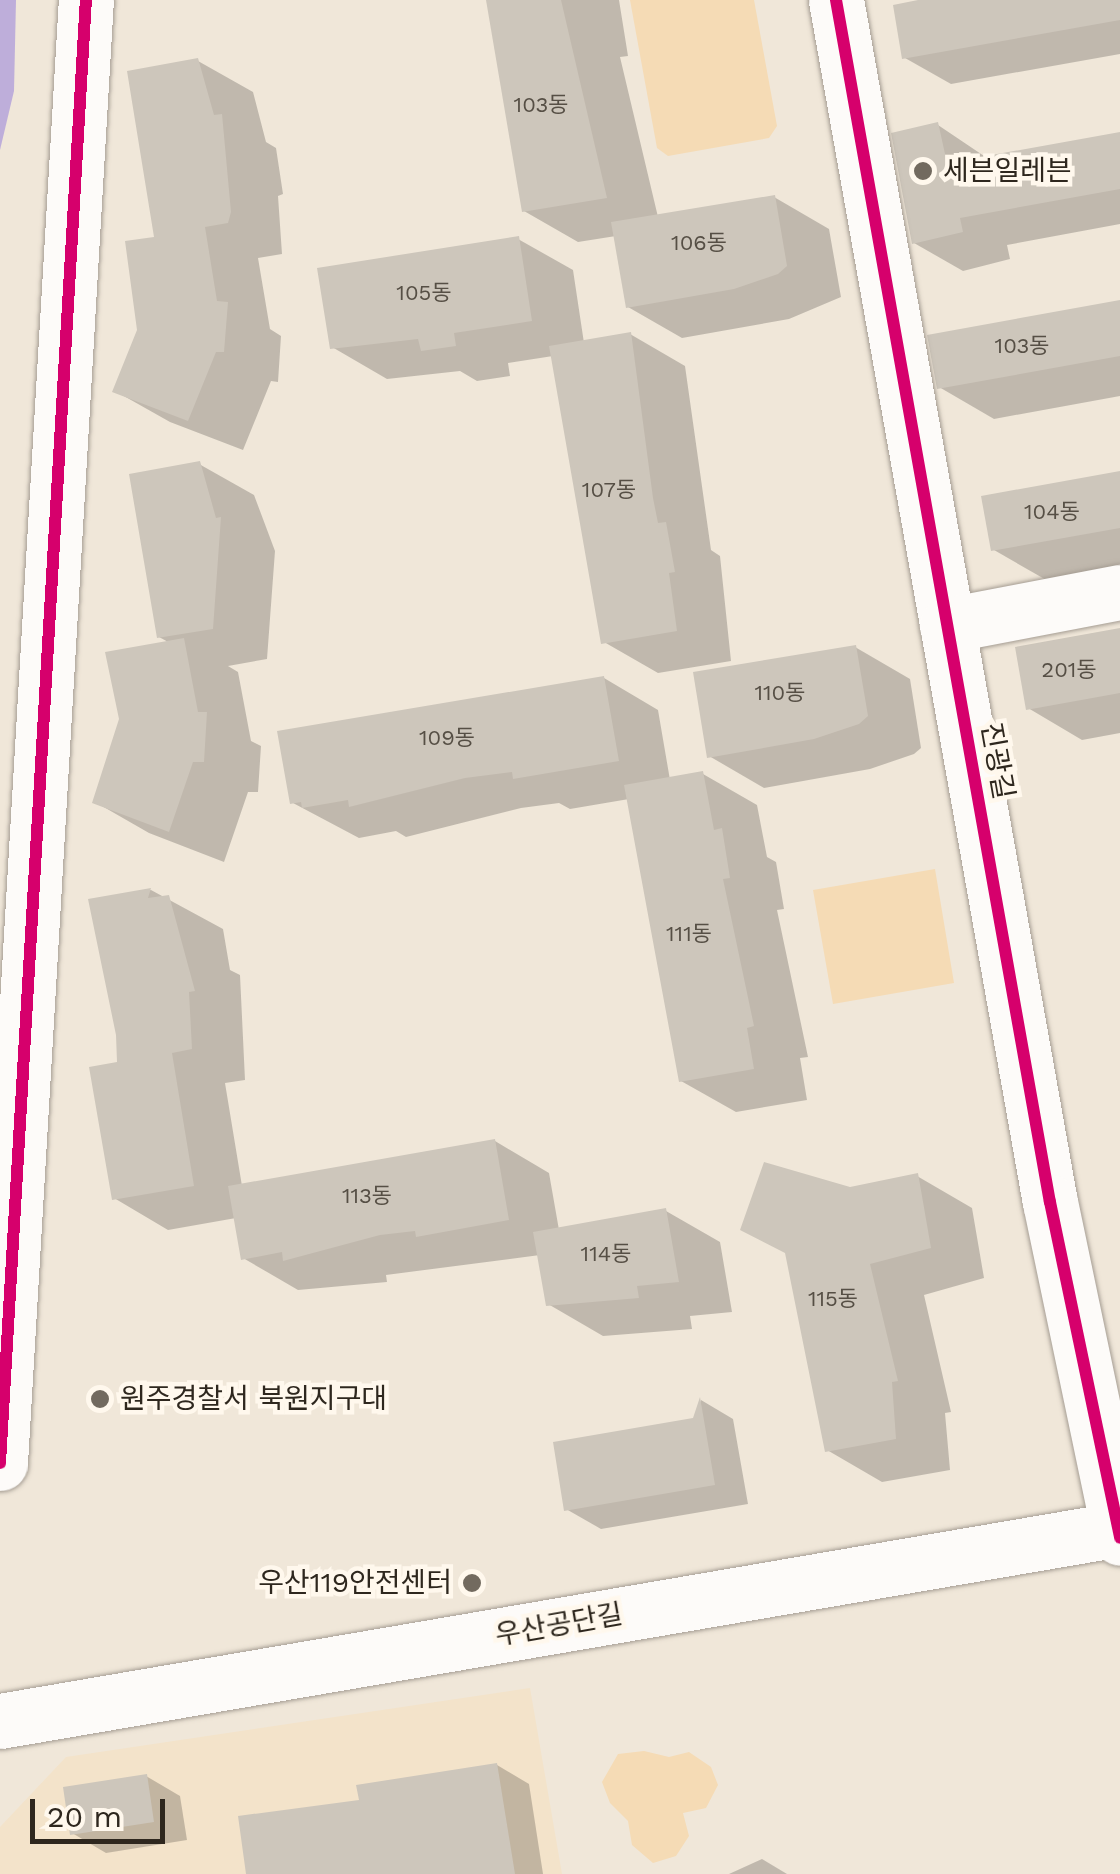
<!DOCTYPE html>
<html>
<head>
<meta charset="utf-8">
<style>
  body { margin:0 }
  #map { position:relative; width:1120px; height:1874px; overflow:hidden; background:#f0e7d9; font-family:"Work Sans","Noto Sans KR",sans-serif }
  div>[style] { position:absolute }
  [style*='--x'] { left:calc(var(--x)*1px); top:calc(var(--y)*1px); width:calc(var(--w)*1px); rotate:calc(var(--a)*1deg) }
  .built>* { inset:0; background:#f3e3ca }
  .green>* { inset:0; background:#f5dbb5 }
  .water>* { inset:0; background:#beaeda }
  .shadow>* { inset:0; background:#0003 }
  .building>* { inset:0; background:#cdc6bb }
  .roads { filter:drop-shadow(0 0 2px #a59d93) drop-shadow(0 0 2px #a59d93) }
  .minor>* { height:55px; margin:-27.5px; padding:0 27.5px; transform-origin:27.5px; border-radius:27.5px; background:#fdfbf9 }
  .cycleway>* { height:12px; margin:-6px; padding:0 6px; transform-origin:6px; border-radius:6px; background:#d6006c }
  .dots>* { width:28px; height:28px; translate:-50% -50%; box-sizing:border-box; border:5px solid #fff8ed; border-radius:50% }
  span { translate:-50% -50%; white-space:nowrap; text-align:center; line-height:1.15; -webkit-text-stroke:9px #fff8ed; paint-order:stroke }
  .number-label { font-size:22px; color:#564f45 }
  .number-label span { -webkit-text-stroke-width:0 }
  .poi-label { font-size:28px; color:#2e271e }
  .left { translate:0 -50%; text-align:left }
  .right { translate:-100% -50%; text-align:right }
  .street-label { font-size:28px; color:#2e271e }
  .scale { position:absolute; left:30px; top:1799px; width:135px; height:45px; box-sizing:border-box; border:5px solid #2e271e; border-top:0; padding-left:12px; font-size:30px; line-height:35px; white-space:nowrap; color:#2e271e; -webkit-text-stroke:8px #fff8ed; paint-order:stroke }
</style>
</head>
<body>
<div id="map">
  <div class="built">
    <i style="clip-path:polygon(530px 1688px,562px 1874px,0 1874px,0 1827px,66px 1757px)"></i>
  </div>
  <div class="green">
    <i style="clip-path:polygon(630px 0,754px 0,777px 126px,769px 138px,668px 156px,657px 148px)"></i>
    <i style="clip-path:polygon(935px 869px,954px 983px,833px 1004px,813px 890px)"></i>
    <i style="clip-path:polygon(644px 1751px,669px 1757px,689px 1752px,711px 1767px,718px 1785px,706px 1808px,683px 1813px,689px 1836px,676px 1856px,653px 1863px,632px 1845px,628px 1821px,610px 1803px,602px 1782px,618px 1754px)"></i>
  </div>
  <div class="water">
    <i style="clip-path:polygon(0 0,16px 0,14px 91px,0 150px)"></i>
  </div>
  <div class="shadow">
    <i style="clip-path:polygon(488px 0,619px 0,628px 56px,620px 57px,658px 217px,774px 197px,829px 229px,841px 297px,789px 319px,682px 338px,628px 307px,616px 236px,578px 242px,524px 211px)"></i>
    <i style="clip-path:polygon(932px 0,1120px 0,1120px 54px,951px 84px,905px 58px)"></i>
    <i style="clip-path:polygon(198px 61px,253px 92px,266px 142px,276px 148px,283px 194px,278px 196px,282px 254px,258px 258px,270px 329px,281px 336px,278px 382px,271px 381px,243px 450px,170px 422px,115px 391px,140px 330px)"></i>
    <i style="clip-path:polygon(938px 125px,987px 158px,1120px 134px,1120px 224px,1007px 245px,1010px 259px,963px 271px,914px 243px)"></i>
    <i style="clip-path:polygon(518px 239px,573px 270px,584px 343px,630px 334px,685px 366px,711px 550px,720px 556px,731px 661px,658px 673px,604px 642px,553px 356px,508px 363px,510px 376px,477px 381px,460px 371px,387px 379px,332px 347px)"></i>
    <i style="clip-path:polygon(1120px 302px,1120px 396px,994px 419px,939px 387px)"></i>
    <i style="clip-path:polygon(199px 464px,254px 495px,275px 551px,267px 659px,228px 666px,238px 672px,251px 741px,261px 746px,258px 792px,248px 792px,224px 862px,149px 833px,95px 802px,170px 643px,159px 637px)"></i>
    <i style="clip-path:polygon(1120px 474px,1120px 568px,1048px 581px,994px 550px)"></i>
    <i style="clip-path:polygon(1120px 631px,1120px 733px,1082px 740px,1028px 708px)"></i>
    <i style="clip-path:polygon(855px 647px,910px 679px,921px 748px,914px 754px,870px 769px,764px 788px,709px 756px)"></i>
    <i style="clip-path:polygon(604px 678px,658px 710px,670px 780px,703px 774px,757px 805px,767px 857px,776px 862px,784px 909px,777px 910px,808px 1057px,800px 1058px,807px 1100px,736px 1112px,681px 1081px,629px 799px,570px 809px,559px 803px,521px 808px,406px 837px,396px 831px,359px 838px,293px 803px)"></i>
    <i style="clip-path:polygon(151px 890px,223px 929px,230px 970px,240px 975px,245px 1080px,225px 1083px,242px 1186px,495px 1141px,549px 1173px,559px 1230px,666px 1211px,720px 1242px,732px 1312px,690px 1316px,692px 1329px,603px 1336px,548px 1304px,540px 1255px,386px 1275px,387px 1282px,298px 1290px,243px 1258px,236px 1218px,168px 1230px,114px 1198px,118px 1035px,91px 901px)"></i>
    <i style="clip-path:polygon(917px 1176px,972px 1208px,984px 1278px,924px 1295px,951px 1412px,945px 1413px,950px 1470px,882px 1482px,827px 1450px,850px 1190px)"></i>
    <i style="clip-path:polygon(701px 1400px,733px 1419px,748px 1504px,601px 1529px,566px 1509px,695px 1420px)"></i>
    <i style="clip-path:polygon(497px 1765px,529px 1784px,543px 1874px,248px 1874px,361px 1802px)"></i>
    <i style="clip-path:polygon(146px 1776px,180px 1796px,187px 1840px,106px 1853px,72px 1833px)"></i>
    <i style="clip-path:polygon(762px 1859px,787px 1874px,729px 1874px)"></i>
  </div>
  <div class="building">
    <i style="clip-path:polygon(486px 0,561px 0,607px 198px,522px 212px)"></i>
    <i style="clip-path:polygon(918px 0,1120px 0,1120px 20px,902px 59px,893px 5px)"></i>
    <i style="clip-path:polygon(198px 58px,214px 115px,222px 114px,231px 212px,228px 223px,205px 227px,217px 301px,228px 302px,224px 352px,216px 352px,188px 421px,112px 392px,137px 330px,125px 241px,154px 237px,127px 71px)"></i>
    <i style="clip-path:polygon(938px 122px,947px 163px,1120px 132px,1120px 189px,960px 218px,963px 232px,912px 244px,891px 133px)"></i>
    <i style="clip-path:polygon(775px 195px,787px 266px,778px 274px,734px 289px,626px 308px,611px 222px)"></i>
    <i style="clip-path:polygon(519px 236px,532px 321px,454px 333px,456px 346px,421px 351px,418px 339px,330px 349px,317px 268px)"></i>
    <i style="clip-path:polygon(1120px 300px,1120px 356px,937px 389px,927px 335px)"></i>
    <i style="clip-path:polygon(631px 332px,653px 498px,658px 523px,666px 522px,675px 572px,669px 573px,677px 631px,601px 644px,549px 346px)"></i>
    <i style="clip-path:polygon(200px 461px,216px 518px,221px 517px,213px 629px,157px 638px,129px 474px)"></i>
    <i style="clip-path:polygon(1120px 471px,1120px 528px,991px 551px,981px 496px)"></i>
    <i style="clip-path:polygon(1120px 628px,1120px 693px,1026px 710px,1015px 647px)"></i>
    <i style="clip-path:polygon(184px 638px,198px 712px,207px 712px,204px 762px,193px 762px,169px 832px,92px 803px,119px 719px,105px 652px)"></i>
    <i style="clip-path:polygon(856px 645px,868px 716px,859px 724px,814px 739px,707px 758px,693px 672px)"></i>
    <i style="clip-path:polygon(604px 676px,619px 761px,513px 779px,512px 772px,465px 778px,349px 807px,348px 800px,302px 808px,301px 802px,290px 804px,277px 731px)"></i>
    <i style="clip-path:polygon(703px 771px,714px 830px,722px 828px,730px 878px,723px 879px,754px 1026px,747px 1028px,754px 1069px,679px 1082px,624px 785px)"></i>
    <i style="clip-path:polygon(151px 888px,148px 898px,169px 895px,195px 991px,189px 992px,192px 1049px,172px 1053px,194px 1186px,112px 1200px,89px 1067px,117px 1062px,116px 1035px,88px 899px)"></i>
    <i style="clip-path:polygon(495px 1139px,509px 1220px,416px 1237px,415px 1231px,380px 1235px,283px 1261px,282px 1252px,241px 1260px,228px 1186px)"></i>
    <i style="clip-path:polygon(764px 1162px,850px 1187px,918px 1173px,931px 1248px,870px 1264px,898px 1381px,892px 1382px,896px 1439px,825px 1452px,785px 1253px,740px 1230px)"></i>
    <i style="clip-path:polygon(666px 1208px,679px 1282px,637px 1286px,639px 1298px,546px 1306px,533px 1232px)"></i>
    <i style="clip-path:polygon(700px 1397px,715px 1485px,564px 1511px,553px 1442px,693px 1418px)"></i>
    <i style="clip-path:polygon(497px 1763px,515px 1874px,246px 1874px,238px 1816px,359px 1800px,356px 1785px)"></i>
    <i style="clip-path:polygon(147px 1774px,154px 1822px,70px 1835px,63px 1787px)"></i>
  </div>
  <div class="roads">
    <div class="minor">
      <i style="--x:836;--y:0;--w:1221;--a:79.91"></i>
      <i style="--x:1050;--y:1202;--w:343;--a:78.2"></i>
      <i style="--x:947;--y:625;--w:176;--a:-10.8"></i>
      <i style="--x:0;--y:1463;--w:1466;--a:-86.64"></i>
      <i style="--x:0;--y:1721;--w:1136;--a:-9.73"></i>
    </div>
  </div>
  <div class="cycleway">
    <i style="--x:836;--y:0;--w:1221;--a:79.91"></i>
    <i style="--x:1050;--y:1202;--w:343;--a:78.2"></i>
    <i style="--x:0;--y:1463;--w:1466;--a:-86.64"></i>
  </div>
  <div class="dots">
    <i style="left:923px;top:171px;background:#726a5f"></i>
    <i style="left:100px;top:1399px;background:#726a5f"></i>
    <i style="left:472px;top:1583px;background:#726a5f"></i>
  </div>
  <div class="number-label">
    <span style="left:541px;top:105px">103동</span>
    <span style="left:699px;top:243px">106동</span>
    <span style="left:424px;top:293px">105동</span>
    <span style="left:1022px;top:346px">103동</span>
    <span style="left:609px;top:490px">107동</span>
    <span style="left:1052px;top:512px">104동</span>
    <span style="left:1069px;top:670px">201동</span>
    <span style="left:780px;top:693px">110동</span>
    <span style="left:447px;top:738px">109동</span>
    <span style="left:689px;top:934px">111동</span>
    <span style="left:367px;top:1196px">113동</span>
    <span style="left:606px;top:1254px">114동</span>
    <span style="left:833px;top:1299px">115동</span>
  </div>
  <div class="poi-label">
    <span class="left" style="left:943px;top:171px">세븐일레븐</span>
    <span class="left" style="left:120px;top:1399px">원주경찰서 북원지구대</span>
    <span class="right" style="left:452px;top:1583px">우산119안전센터</span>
  </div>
  <div class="street-label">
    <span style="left:997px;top:761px;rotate:80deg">진광길</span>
    <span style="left:559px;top:1625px;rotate:-10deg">우산공단길</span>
  </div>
  <div class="scale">20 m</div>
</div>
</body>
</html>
